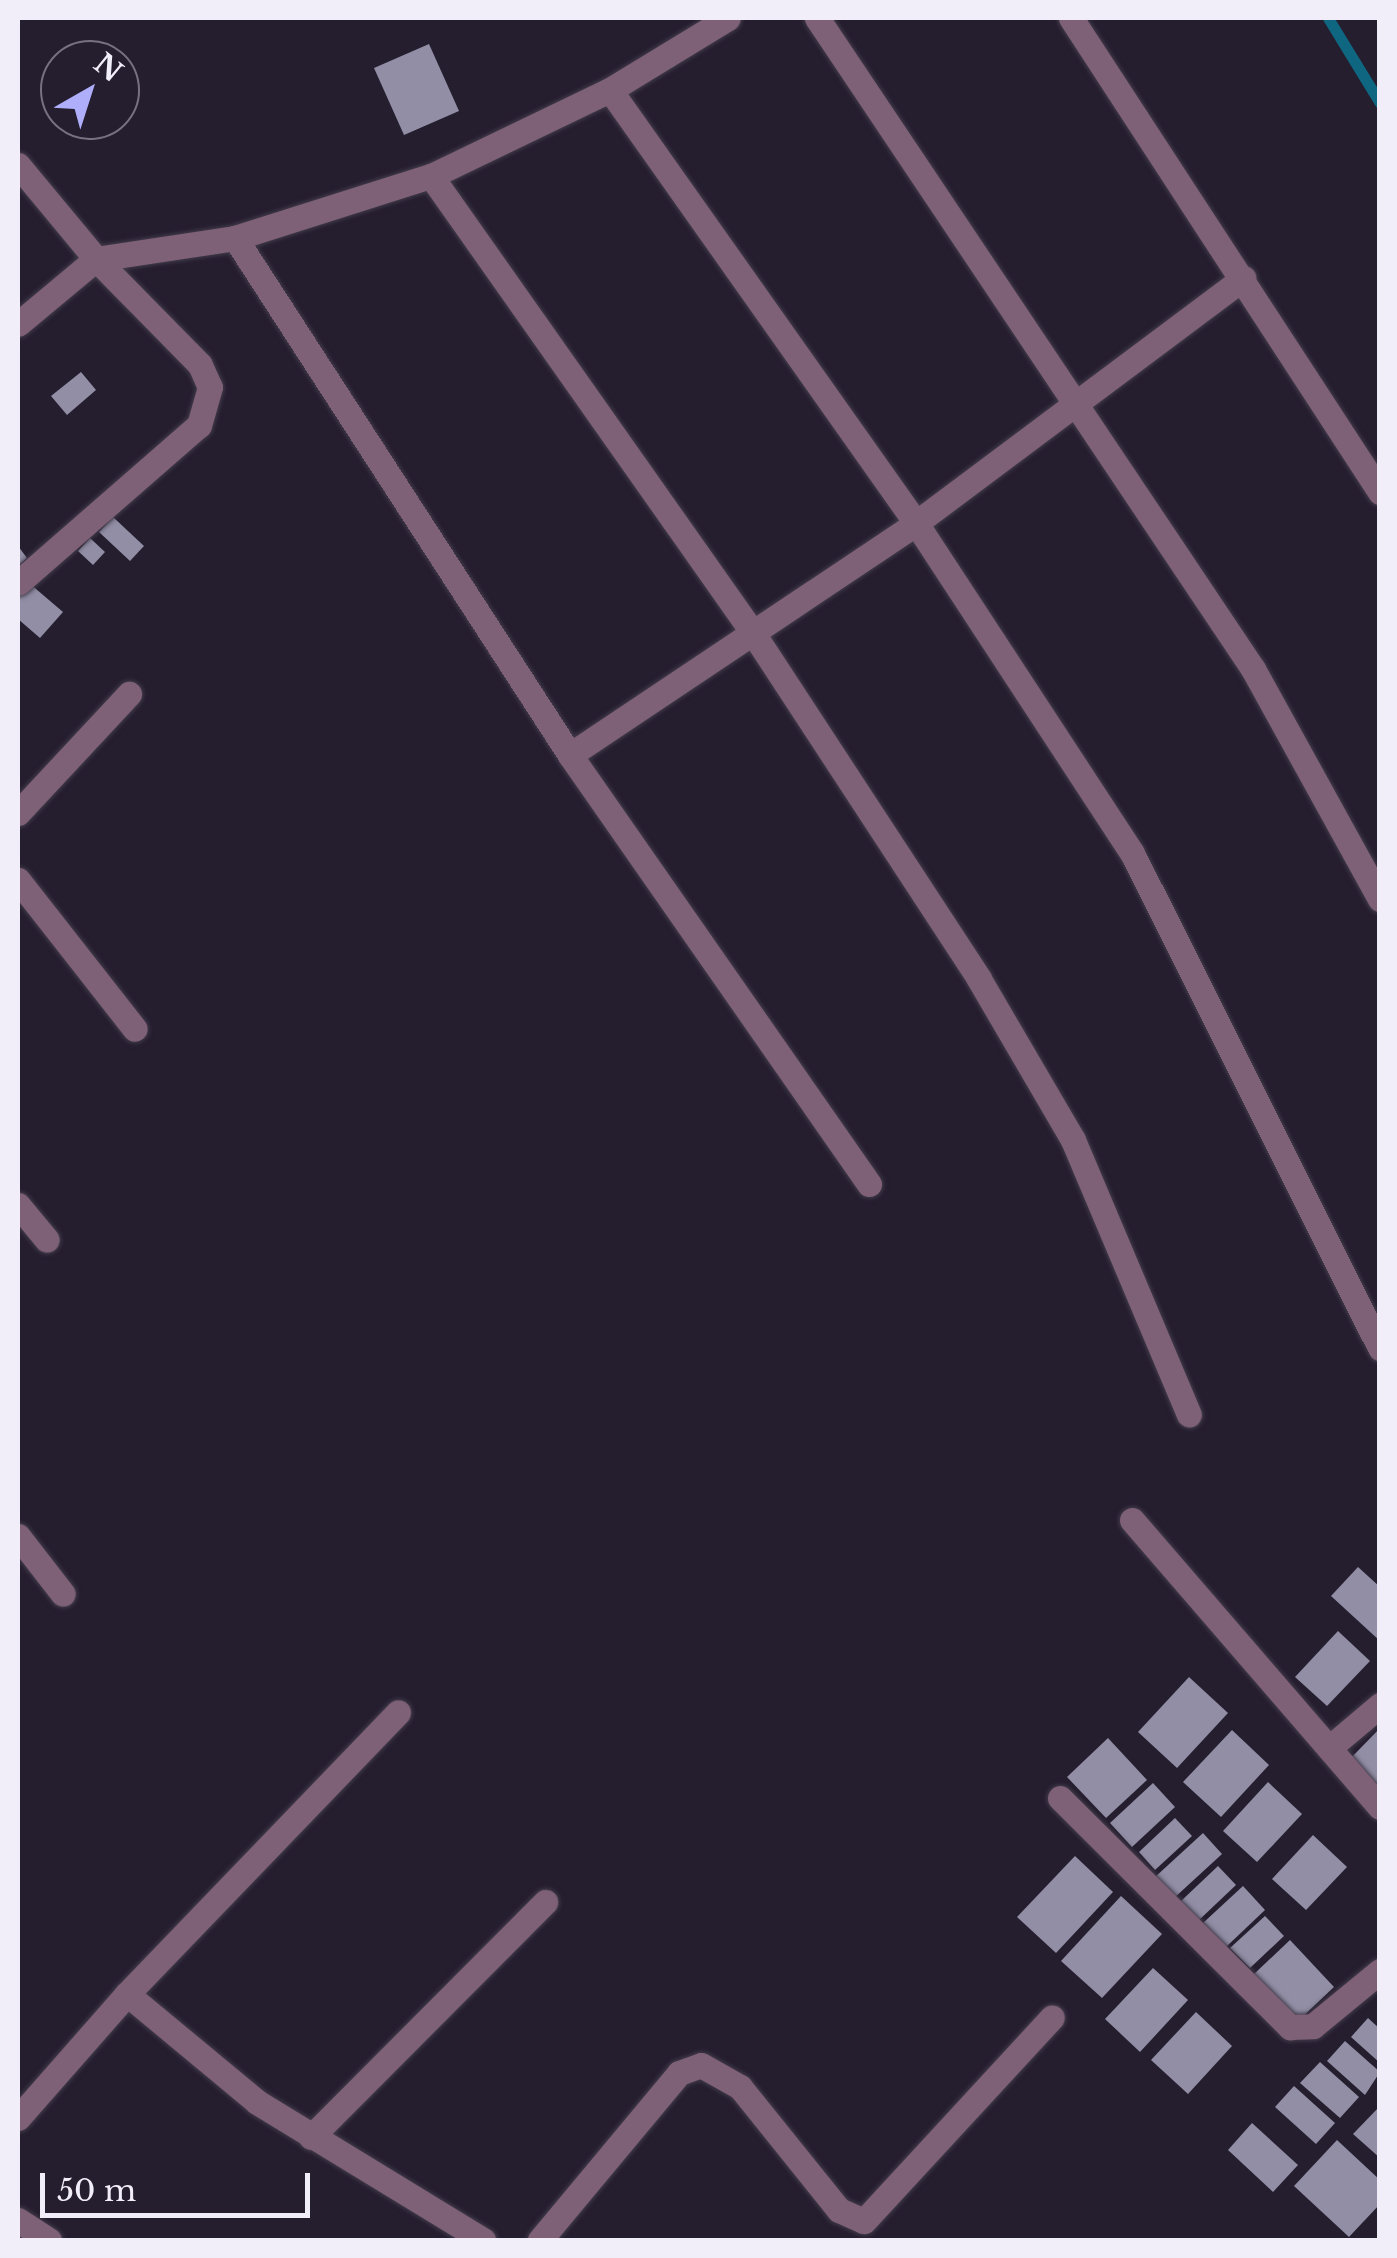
<!DOCTYPE html>
<html>
<head>
<meta charset="utf-8">
<style>
  body { margin:0 }
  #map { position:relative; width:1397px; height:2258px; overflow:hidden; background:#251e2f; font-family:"Libre Baskerville",serif }
  div>[style] { position:absolute }
  [style*='--x'] { left:calc(var(--x)*1px); top:calc(var(--y)*1px); width:calc(var(--w)*1px); rotate:calc(var(--a)*1deg) }
  .stream>* { height:11px; margin:-5.5px; padding:0 5.5px; transform-origin:5.5px; border-radius:5.5px; background:#0f6681 }
  .building>* { inset:0; background:#918ea5 }
  .roads { filter:drop-shadow(0 0 2px #423b4b) drop-shadow(0 0 2px #423b4b) }
  .minor>* { height:25px; margin:-12.5px; padding:0 12.5px; transform-origin:12.5px; border-radius:12.5px; background:#7e6176 }
  span { translate:-50% -50%; white-space:nowrap; text-align:center; line-height:1.15; -webkit-text-stroke:10px #251e2f; paint-order:stroke }
  .frame { position:absolute; inset:0; border:20px solid #f1edf9; pointer-events:none }
  .north { position:absolute; left:40px; top:40px; width:100px; height:100px; box-sizing:border-box; background:#251e2f; border:2px solid #777180; border-radius:50%; rotate:39deg; font-size:28px; font-weight:700; line-height:40px; text-align:center; color:#f1edf9 }
  .north::after { content:''; display:block; margin:auto; width:35px; height:45px; background:#afaefa; clip-path:polygon(50% 0,100% 100%,50% 72%,0 100%) }
  .scale { position:absolute; left:40px; top:2173px; width:270px; height:45px; box-sizing:border-box; border:5px solid #f1edf9; border-top:0; padding-left:12px; font-size:30px; line-height:35px; white-space:nowrap; color:#f1edf9; -webkit-text-stroke:8px #251e2f; paint-order:stroke }
</style>
</head>
<body>
<div id="map">
  <div class="stream">
    <i style="--x:1328;--y:18;--w:100;--a:58.5"></i>
  </div>
  <div class="building">
    <i style="clip-path:polygon(429px 44px,459px 111px,404px 135px,374px 68px)"></i>
    <i style="clip-path:polygon(81px 372px,96px 390px,67px 415px,51px 396px)"></i>
    <i style="clip-path:polygon(113px 517px,144px 546px,130px 561px,99px 532px)"></i>
    <i style="clip-path:polygon(90px 538px,105px 552px,93px 565px,78px 551px)"></i>
    <i style="clip-path:polygon(18px 546px,27px 558px,18px 566px)"></i>
    <i style="clip-path:polygon(29px 583px,63px 612px,40px 638px,18px 619px,18px 596px)"></i>
    <i style="clip-path:polygon(1358px 1567px,1380px 1587px,1380px 1641px,1331px 1596px)"></i>
    <i style="clip-path:polygon(1338px 1631px,1370px 1661px,1327px 1706px,1295px 1677px)"></i>
    <i style="clip-path:polygon(1189px 1677px,1228px 1713px,1177px 1768px,1138px 1732px)"></i>
    <i style="clip-path:polygon(1380px 1728px,1380px 1788px,1349px 1760px)"></i>
    <i style="clip-path:polygon(1232px 1730px,1269px 1765px,1221px 1817px,1183px 1782px)"></i>
    <i style="clip-path:polygon(1108px 1738px,1147px 1780px,1106px 1818px,1067px 1777px)"></i>
    <i style="clip-path:polygon(1268px 1782px,1302px 1814px,1257px 1862px,1223px 1831px)"></i>
    <i style="clip-path:polygon(1153px 1783px,1175px 1807px,1132px 1847px,1110px 1823px)"></i>
    <i style="clip-path:polygon(1175px 1818px,1192px 1836px,1155px 1870px,1139px 1852px)"></i>
    <i style="clip-path:polygon(1203px 1833px,1222px 1854px,1173px 1899px,1154px 1878px)"></i>
    <i style="clip-path:polygon(1313px 1835px,1347px 1867px,1306px 1910px,1272px 1879px)"></i>
    <i style="clip-path:polygon(1075px 1856px,1113px 1892px,1056px 1953px,1017px 1917px)"></i>
    <i style="clip-path:polygon(1218px 1866px,1236px 1885px,1198px 1921px,1180px 1902px)"></i>
    <i style="clip-path:polygon(1243px 1886px,1265px 1910px,1226px 1947px,1203px 1923px)"></i>
    <i style="clip-path:polygon(1121px 1896px,1162px 1934px,1102px 1998px,1061px 1961px)"></i>
    <i style="clip-path:polygon(1265px 1916px,1284px 1936px,1250px 1968px,1230px 1948px)"></i>
    <i style="clip-path:polygon(1290px 1940px,1334px 1987px,1297px 2022px,1253px 1975px)"></i>
    <i style="clip-path:polygon(1153px 1968px,1188px 2000px,1140px 2052px,1105px 2019px)"></i>
    <i style="clip-path:polygon(1196px 2012px,1232px 2046px,1188px 2094px,1151px 2060px)"></i>
    <i style="clip-path:polygon(1368px 2018px,1380px 2029px,1380px 2063px,1351px 2037px)"></i>
    <i style="clip-path:polygon(1345px 2041px,1380px 2072px,1365px 2095px,1327px 2061px)"></i>
    <i style="clip-path:polygon(1320px 2062px,1359px 2097px,1340px 2118px,1300px 2083px)"></i>
    <i style="clip-path:polygon(1294px 2086px,1335px 2123px,1316px 2144px,1275px 2107px)"></i>
    <i style="clip-path:polygon(1380px 2106px,1380px 2158px,1353px 2134px)"></i>
    <i style="clip-path:polygon(1252px 2123px,1298px 2165px,1273px 2192px,1228px 2150px)"></i>
    <i style="clip-path:polygon(1337px 2140px,1380px 2180px,1380px 2204px,1349px 2237px,1294px 2186px)"></i>
  </div>
  <div class="roads">
    <div class="minor">
      <i style="--x:817;--y:18;--w:784;--a:56.19"></i>
      <i style="--x:1253;--y:669;--w:263;--a:61.1"></i>
      <i style="--x:1071;--y:18;--w:566;--a:56.9"></i>
      <i style="--x:610;--y:90;--w:530;--a:54.75"></i>
      <i style="--x:916;--y:523;--w:394;--a:56.8"></i>
      <i style="--x:1132;--y:853;--w:554;--a:63.39"></i>
      <i style="--x:18;--y:165;--w:122;--a:50.3"></i>
      <i style="--x:96;--y:259;--w:148;--a:45.5"></i>
      <i style="--x:200;--y:365;--w:24;--a:66"></i>
      <i style="--x:210;--y:387;--w:40;--a:106"></i>
      <i style="--x:199;--y:425;--w:240;--a:138.9"></i>
      <i style="--x:431;--y:176;--w:559;--a:54.83"></i>
      <i style="--x:753;--y:633;--w:413;--a:56.8"></i>
      <i style="--x:979;--y:979;--w:186;--a:59.7"></i>
      <i style="--x:1073;--y:1140;--w:298;--a:67.1"></i>
      <i style="--x:235;--y:238;--w:616;--a:57.06"></i>
      <i style="--x:570;--y:755;--w:523;--a:55.12"></i>
      <i style="--x:18;--y:324;--w:102;--a:-39.8"></i>
      <i style="--x:96;--y:259;--w:141;--a:-8.6"></i>
      <i style="--x:235;--y:238;--w:206;--a:-17.6"></i>
      <i style="--x:431;--y:176;--w:199;--a:-25.7"></i>
      <i style="--x:610;--y:90;--w:138;--a:-31.4"></i>
      <i style="--x:570;--y:755;--w:417;--a:-33.8"></i>
      <i style="--x:916;--y:523;--w:409;--a:-36.8"></i>
      <i style="--x:18;--y:813;--w:163;--a:-47"></i>
      <i style="--x:18;--y:880;--w:189;--a:51.9"></i>
      <i style="--x:18;--y:1205;--w:45;--a:50.4"></i>
      <i style="--x:1132;--y:1520;--w:379;--a:49.2"></i>
      <i style="--x:18;--y:1536;--w:73;--a:52.2"></i>
      <i style="--x:1329;--y:1748;--w:67;--a:-40.1"></i>
      <i style="--x:1060;--y:1798;--w:325;--a:44.9"></i>
      <i style="--x:1290;--y:2027;--w:23;--a:-2"></i>
      <i style="--x:1313;--y:2026;--w:87;--a:-39.4"></i>
      <i style="--x:127;--y:1994;--w:169;--a:39.7"></i>
      <i style="--x:257;--y:2102;--w:265;--a:31.4"></i>
      <i style="--x:18;--y:2118;--w:165;--a:-48.7"></i>
      <i style="--x:127;--y:1994;--w:391;--a:-46.1"></i>
      <i style="--x:311;--y:2137;--w:332;--a:-45.1"></i>
      <i style="--x:18;--y:2220;--w:37;--a:33"></i>
      <i style="--x:540;--y:2240;--w:217;--a:-50.2"></i>
      <i style="--x:679;--y:2073;--w:23;--a:-20"></i>
      <i style="--x:701;--y:2065;--w:45;--a:29.4"></i>
      <i style="--x:740;--y:2087;--w:158;--a:51.2"></i>
      <i style="--x:839;--y:2210;--w:27;--a:24"></i>
      <i style="--x:864;--y:2221;--w:277;--a:-47.3"></i>
    </div>
  </div>
  <div class="frame"></div>
  <div class="north">N</div>
  <div class="scale">50 m</div>
</div>
</body>
</html>
